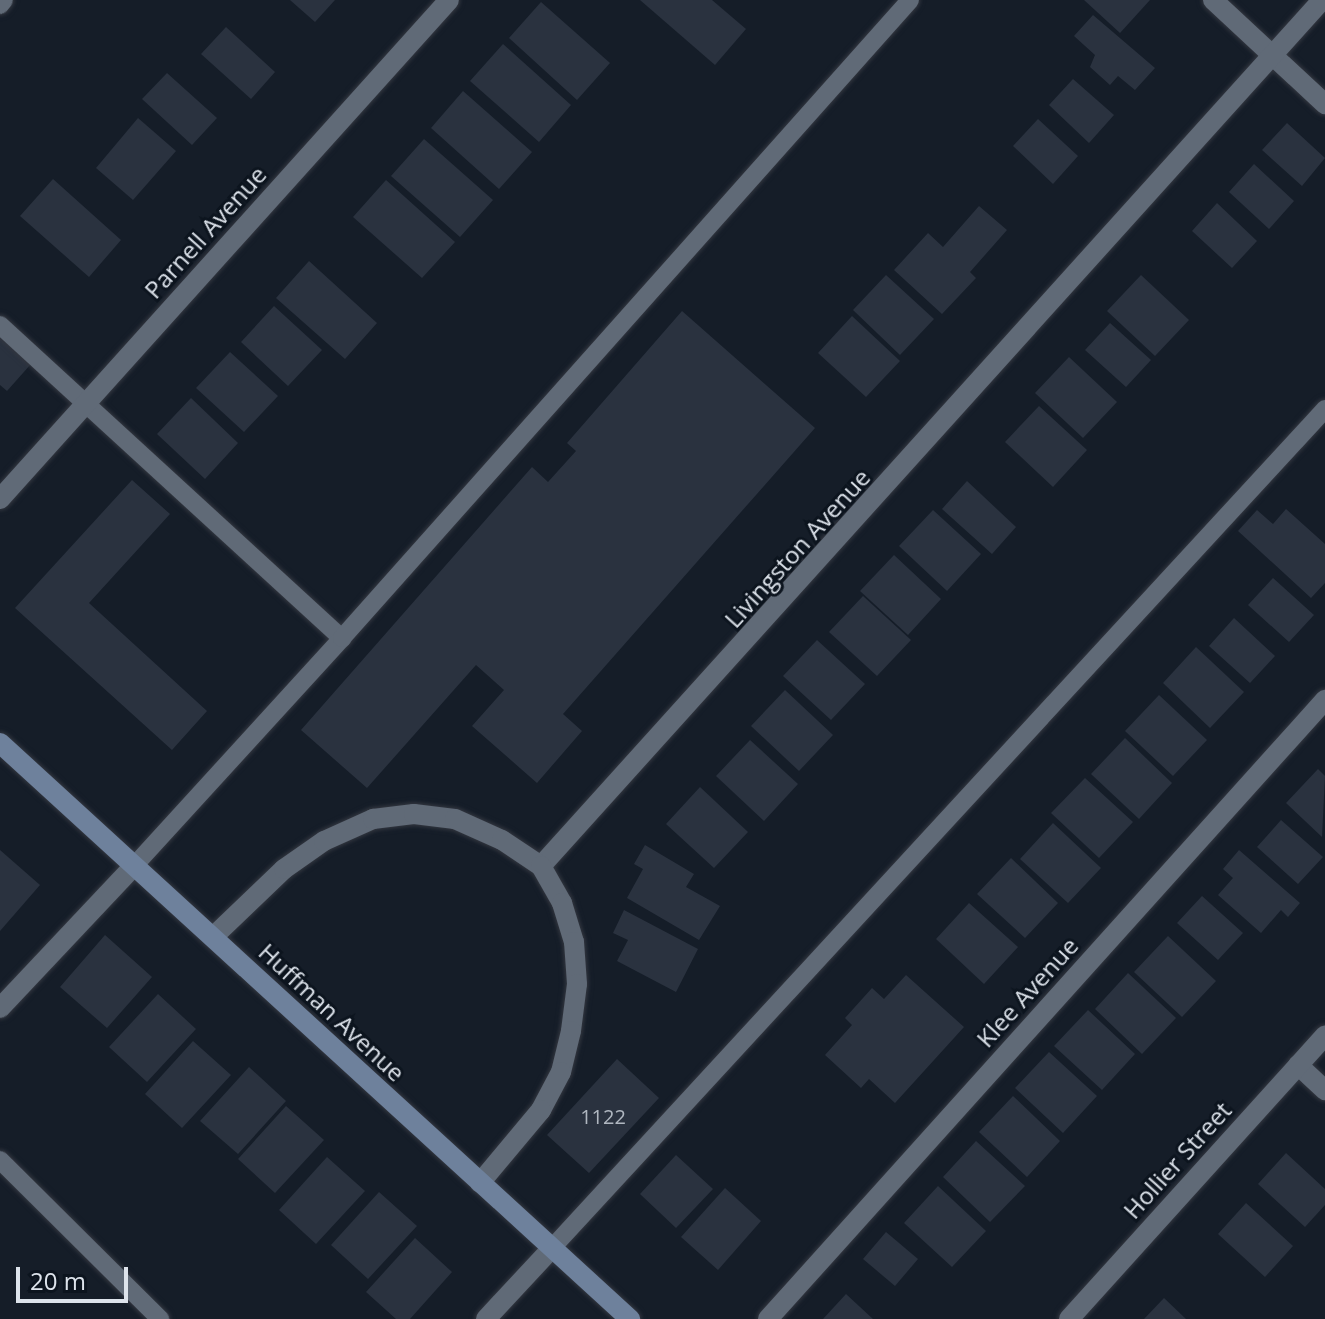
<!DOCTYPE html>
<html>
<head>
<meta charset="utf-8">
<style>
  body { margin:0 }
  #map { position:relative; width:1325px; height:1319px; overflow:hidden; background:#151d28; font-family:"Open Sans",sans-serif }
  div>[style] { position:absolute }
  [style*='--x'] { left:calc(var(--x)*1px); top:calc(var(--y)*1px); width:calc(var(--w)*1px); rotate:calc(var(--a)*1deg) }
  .building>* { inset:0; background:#2a323f }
  .roads { filter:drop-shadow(0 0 2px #333740) drop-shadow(0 0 2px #333740) }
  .lane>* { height:18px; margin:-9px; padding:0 9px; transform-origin:9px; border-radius:9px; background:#606a77 }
  .street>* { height:20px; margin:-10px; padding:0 10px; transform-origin:10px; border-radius:10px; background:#606a77 }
  .secondary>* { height:20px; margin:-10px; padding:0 10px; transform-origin:10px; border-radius:10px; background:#6e819c }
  span { translate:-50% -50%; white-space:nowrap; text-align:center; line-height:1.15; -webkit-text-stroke:6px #0c141e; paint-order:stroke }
  .number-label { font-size:20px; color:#b0b7c0 }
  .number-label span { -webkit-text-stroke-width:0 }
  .street-label { font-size:24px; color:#dde3eb }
  .scale { position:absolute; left:16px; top:1267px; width:112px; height:36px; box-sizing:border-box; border:4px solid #dde3eb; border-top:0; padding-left:10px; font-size:24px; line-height:28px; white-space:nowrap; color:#dde3eb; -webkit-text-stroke:6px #0c141e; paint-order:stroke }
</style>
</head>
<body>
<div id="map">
  <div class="building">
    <i style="clip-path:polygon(290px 0,335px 0,315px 22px)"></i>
    <i style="clip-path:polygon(640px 0,712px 0,746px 29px,715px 65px)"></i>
    <i style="clip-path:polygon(1084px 0,1150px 0,1120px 33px)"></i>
    <i style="clip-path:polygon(541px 2px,610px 63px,577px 100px,509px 38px)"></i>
    <i style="clip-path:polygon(1093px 15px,1155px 68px,1135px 90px,1118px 76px,1110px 85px,1090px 67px,1095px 55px,1074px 36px)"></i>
    <i style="clip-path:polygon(226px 27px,275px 72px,251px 99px,201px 54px)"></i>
    <i style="clip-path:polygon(503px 44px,571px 105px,539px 142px,470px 81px)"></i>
    <i style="clip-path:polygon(167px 73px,217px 118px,192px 145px,142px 99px)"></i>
    <i style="clip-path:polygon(1073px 79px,1114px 115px,1089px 143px,1049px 105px)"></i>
    <i style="clip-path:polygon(463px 91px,532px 152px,499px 189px,431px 128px)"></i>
    <i style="clip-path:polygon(138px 118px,176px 151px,133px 200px,96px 168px)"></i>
    <i style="clip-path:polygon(1038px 119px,1078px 156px,1053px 184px,1013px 146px)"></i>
    <i style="clip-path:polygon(1287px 123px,1325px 158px,1302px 186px,1262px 150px)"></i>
    <i style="clip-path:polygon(424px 139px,493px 200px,460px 237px,391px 176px)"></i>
    <i style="clip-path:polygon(1254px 164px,1294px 201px,1269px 229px,1229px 192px)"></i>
    <i style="clip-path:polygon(53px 179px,121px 240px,89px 277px,20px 216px)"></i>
    <i style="clip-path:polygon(386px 180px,455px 242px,422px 278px,353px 217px)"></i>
    <i style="clip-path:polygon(1217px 203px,1257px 241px,1232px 268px,1192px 231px)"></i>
    <i style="clip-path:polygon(979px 206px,1007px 230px,970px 272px,976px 278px,942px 314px,894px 270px,928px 233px,943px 247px)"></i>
    <i style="clip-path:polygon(309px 261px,377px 323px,345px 359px,276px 298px)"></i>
    <i style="clip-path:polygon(886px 275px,934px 319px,900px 355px,853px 310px)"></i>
    <i style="clip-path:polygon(1141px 275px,1189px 320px,1155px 356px,1107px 311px)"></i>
    <i style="clip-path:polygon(274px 306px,322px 350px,288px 386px,241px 342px)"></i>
    <i style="clip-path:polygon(682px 311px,815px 428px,563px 714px,582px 731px,537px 783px,472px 726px,504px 690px,476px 665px,367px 788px,301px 730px,532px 467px,548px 482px,576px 451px,567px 443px)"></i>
    <i style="clip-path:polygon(852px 316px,900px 361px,866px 397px,818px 353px)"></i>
    <i style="clip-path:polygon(1110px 323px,1151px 360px,1126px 387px,1085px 350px)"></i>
    <i style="clip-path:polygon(0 336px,31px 364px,7px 391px,0 385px)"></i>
    <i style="clip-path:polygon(230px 352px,278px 396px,244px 432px,196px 388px)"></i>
    <i style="clip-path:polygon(1069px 357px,1117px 402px,1083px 438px,1035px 393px)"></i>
    <i style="clip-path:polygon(191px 398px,238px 443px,205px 479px,157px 434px)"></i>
    <i style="clip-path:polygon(1039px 406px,1087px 450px,1053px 487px,1005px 442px)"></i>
    <i style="clip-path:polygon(132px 480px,170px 514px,89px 603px,207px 711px,172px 750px,15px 608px)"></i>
    <i style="clip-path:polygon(967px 481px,1016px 527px,992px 554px,942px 509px)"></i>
    <i style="clip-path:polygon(1286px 509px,1325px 544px,1325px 583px,1311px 598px,1238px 531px,1257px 510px,1273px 524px)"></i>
    <i style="clip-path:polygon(933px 510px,981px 554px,947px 591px,899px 546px)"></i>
    <i style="clip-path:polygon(894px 555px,941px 599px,908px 635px,860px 591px)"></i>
    <i style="clip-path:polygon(1273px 578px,1314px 615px,1289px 642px,1248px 605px)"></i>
    <i style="clip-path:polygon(863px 596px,911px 640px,877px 676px,829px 632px)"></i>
    <i style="clip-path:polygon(1234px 618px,1275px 656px,1250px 683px,1209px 646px)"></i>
    <i style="clip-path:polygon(817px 640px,865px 684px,831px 720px,783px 676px)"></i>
    <i style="clip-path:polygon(1196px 647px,1244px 692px,1210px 728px,1163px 683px)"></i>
    <i style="clip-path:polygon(785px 690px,833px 735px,799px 771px,751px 726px)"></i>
    <i style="clip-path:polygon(1159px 695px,1207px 740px,1173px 776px,1125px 731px)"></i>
    <i style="clip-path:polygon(1125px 738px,1172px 783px,1139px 819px,1091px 774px)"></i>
    <i style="clip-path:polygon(750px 740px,798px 784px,764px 821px,716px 776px)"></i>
    <i style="clip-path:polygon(1318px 769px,1325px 776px,1322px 837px,1286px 803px)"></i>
    <i style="clip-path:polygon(1085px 778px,1133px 822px,1099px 858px,1051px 813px)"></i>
    <i style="clip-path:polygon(700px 787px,748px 832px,714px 868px,666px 824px)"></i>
    <i style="clip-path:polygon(1281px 820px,1323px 857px,1298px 884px,1257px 847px)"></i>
    <i style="clip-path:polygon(1053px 823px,1101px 868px,1068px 903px,1020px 859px)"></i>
    <i style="clip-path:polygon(645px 845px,694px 874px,686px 887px,720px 906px,699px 940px,627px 898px,643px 869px,634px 864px)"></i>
    <i style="clip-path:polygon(0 850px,40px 885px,0 931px)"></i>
    <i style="clip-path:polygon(1239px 850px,1300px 903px,1288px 917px,1281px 910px,1261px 933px,1218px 895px,1233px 878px,1223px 869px)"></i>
    <i style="clip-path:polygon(1011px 858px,1058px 903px,1025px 938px,977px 894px)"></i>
    <i style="clip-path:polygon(1202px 896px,1243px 933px,1218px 960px,1177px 923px)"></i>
    <i style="clip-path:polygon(969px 903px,1018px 947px,984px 984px,936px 939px)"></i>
    <i style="clip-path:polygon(624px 910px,698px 949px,676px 992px,617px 961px,628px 940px,613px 933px)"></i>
    <i style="clip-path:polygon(105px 935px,152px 977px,107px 1028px,60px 987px)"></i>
    <i style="clip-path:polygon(1168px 936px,1216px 981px,1182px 1017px,1134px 972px)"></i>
    <i style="clip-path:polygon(1128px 973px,1176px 1018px,1142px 1054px,1095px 1009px)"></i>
    <i style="clip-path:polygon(906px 975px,964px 1027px,895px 1103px,869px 1079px,861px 1088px,825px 1055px,852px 1025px,845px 1018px,872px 988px,884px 999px)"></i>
    <i style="clip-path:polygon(158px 994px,196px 1029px,147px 1082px,109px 1047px)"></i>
    <i style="clip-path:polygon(1088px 1010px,1135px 1054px,1102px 1090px,1054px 1046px)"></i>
    <i style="clip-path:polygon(193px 1041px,231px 1075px,182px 1128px,145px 1094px)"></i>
    <i style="clip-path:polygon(1049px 1052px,1097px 1096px,1063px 1133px,1015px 1088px)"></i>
    <i style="clip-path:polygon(617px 1059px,659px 1098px,589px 1173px,547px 1135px)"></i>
    <i style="clip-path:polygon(249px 1067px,286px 1101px,238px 1154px,200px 1121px)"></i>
    <i style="clip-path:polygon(1013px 1096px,1060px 1141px,1027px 1177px,979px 1132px)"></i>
    <i style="clip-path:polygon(286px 1106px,324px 1140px,275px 1193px,238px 1159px)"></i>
    <i style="clip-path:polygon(976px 1141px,1025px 1186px,990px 1222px,943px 1177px)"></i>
    <i style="clip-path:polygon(1286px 1153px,1325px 1189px,1325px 1205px,1305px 1227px,1258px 1184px)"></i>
    <i style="clip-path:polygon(676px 1155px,713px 1189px,676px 1228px,640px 1194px)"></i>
    <i style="clip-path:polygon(327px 1157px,365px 1191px,316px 1244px,279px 1210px)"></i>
    <i style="clip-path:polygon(938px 1186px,986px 1231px,952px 1267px,904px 1223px)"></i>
    <i style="clip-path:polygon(725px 1188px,761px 1221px,718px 1270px,681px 1237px)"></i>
    <i style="clip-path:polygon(379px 1192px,417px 1226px,368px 1279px,331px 1245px)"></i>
    <i style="clip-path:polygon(1246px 1203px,1293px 1246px,1265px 1277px,1218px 1234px)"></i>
    <i style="clip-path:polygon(886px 1232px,918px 1259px,895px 1286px,863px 1259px)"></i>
    <i style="clip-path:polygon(415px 1238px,452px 1272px,410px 1319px,396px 1319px,366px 1292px)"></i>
    <i style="clip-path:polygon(846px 1294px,873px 1319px,823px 1319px)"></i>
    <i style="clip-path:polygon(1164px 1298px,1186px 1319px,1144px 1319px)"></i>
  </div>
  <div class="roads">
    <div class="lane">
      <i style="--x:0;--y:5;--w:6;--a:-51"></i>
      <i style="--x:0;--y:325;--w:464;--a:42.5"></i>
      <i style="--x:134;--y:866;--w:309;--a:-47.6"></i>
      <i style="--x:342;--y:638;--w:854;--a:-48.32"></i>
      <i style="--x:0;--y:1160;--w:226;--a:44.8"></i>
      <i style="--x:552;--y:1248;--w:1141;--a:-47.34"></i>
    </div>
    <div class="street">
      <i style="--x:1213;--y:0;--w:153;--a:42.9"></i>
      <i style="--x:0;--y:499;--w:671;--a:-48.02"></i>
      <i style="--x:541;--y:866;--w:1166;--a:-47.95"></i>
      <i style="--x:213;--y:937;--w:98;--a:-43.8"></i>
      <i style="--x:284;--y:869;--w:49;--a:-35"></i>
      <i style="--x:324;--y:841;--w:54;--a:-24.2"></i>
      <i style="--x:373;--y:819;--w:41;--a:-7"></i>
      <i style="--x:414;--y:814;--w:41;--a:7"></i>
      <i style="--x:455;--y:819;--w:51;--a:24.1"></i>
      <i style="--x:502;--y:840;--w:47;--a:33.7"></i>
      <i style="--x:541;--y:866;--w:43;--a:60.4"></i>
      <i style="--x:562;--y:903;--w:41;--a:72.9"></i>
      <i style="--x:574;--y:942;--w:42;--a:85.9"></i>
      <i style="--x:577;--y:984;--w:47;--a:97.3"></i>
      <i style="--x:571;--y:1031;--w:42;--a:103.7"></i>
      <i style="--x:561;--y:1072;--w:43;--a:117.8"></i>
      <i style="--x:541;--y:1110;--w:95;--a:129.9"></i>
      <i style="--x:0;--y:1008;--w:195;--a:-46.7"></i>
      <i style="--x:1298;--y:1065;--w:37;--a:43"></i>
      <i style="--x:486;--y:1319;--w:97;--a:-47.1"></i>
      <i style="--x:768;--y:1319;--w:833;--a:-48.02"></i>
      <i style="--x:1069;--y:1319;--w:382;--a:-47.9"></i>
    </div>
    <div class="secondary">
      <i style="--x:0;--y:743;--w:854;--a:42.44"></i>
    </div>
  </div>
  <div class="number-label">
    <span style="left:603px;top:1116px">1122</span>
  </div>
  <div class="street-label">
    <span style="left:205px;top:232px;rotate:-48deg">Parnell Avenue</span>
    <span style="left:797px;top:548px;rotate:-48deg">Livingston Avenue</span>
    <span style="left:1027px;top:992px;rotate:-48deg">Klee Avenue</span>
    <span style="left:332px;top:1012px;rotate:43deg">Huffman Avenue</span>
    <span style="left:1177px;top:1160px;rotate:-48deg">Hollier Street</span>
  </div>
  <div class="scale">20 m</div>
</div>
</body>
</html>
